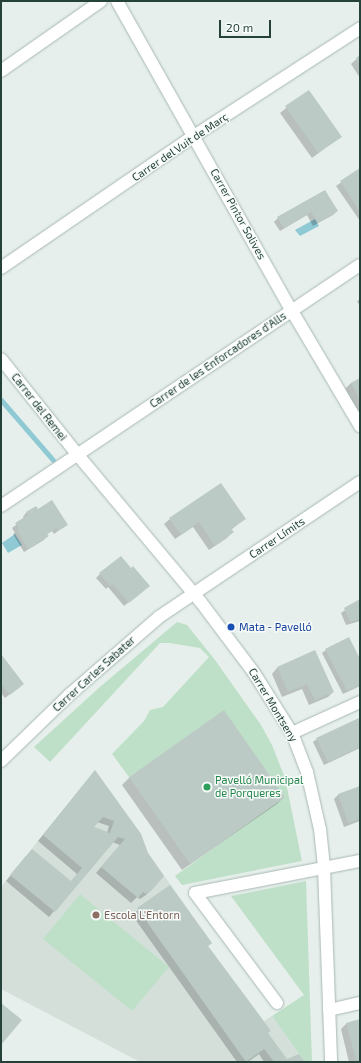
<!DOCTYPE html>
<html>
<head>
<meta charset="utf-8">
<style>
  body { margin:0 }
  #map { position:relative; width:361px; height:1063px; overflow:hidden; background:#e6efeb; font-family:"Exo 2",sans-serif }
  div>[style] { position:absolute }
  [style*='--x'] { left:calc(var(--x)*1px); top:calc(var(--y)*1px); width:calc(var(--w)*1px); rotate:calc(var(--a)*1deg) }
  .built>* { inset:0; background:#d4dfda }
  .green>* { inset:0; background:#bfe0c8 }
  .water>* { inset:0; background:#8ec9d4 }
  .shadow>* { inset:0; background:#0003 }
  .stream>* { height:5px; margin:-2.5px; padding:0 2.5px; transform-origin:2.5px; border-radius:2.5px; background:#8ec9d4 }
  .building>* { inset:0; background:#bbcac4 }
  .roads { filter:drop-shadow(0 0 1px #a8b8b2) drop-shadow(0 0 1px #a8b8b2) }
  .minor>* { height:12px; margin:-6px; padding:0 6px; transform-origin:6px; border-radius:6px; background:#fff }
  .dots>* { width:11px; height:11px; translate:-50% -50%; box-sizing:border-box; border:2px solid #f7fbf9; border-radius:50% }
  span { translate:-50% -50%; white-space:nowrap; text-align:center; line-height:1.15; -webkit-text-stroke:3px #f7fbf9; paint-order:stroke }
  .street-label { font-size:11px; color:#24423a }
  .transit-label { font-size:11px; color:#164399 }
  .left { translate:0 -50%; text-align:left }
  .leisure-label { font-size:11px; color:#27864d }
  .education-label { font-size:11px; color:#785e54 }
  .frame { position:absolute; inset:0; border:2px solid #24423a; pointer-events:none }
  .scale { position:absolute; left:219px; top:20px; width:52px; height:18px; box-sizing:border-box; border:2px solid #24423a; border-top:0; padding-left:5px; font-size:12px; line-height:14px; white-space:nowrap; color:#24423a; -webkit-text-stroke:3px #f7fbf9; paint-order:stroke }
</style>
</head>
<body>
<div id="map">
  <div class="built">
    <i style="clip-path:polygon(95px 770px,141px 834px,148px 853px,212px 943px,208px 946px,264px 1021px,272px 1016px,305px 1062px,140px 1062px,1px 989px,1px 887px)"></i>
  </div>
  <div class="green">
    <i style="clip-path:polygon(177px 622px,187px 625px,215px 660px,261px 725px,272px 745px,285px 778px,302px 861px,182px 885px,175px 876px,285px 797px,224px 711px,129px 777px,112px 754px,144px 721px,150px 710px,163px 707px,209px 657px,200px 648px,170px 643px,160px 643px,50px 762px,34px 747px,101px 686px)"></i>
    <i style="clip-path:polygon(306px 881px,312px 1062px,305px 1062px,272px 1016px,304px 995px,231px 896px)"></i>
    <i style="clip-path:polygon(80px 894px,169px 967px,132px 1011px,43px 939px)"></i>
  </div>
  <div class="water">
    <i style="clip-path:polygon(315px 219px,319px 226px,300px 236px,295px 230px)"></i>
    <i style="clip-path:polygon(15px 534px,22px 545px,8px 553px,2px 543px)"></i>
  </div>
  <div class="shadow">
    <i style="clip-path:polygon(360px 56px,360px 78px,351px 64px)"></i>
    <i style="clip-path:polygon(308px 91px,340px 137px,312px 158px,280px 113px)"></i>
    <i style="clip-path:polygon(360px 169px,360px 221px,336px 186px)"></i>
    <i style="clip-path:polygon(325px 191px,337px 211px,333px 215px,313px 226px,307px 215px,280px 231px,274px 222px,278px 218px)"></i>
    <i style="clip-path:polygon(360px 298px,360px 305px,357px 302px)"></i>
    <i style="clip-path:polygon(360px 379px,360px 420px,344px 390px,351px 383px)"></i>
    <i style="clip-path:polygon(36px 507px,38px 511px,66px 525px,54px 534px,52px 531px,46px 535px,47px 536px,44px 540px,24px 552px,13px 534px,15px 533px,12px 528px,24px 519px,23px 517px,26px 513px)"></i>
    <i style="clip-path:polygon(170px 519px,244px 519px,231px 530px,232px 532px,227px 538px,209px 550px,193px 527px,175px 539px,164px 524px)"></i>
    <i style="clip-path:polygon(100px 574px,145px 589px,124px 606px,108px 587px,106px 589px,96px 578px)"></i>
    <i style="clip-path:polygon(360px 600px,360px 621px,346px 625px,341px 613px)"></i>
    <i style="clip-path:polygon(326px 650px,360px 661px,360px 686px,343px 694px,322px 653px)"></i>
    <i style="clip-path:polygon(315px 651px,333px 692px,328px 697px,309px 705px,302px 689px,282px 697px,272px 674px,277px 668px)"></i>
    <i style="clip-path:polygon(1px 656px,19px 687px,5px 698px,1px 693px)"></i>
    <i style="clip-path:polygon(224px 712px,284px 797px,277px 804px,182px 870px,122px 785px,129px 778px)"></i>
    <i style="clip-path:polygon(358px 719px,360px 723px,360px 748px,324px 765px,313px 742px,317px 739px)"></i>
    <i style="clip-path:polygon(evenodd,90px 777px,147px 854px,152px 889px,146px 895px,140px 899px,137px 897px,131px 903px,96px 873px,120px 845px,112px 842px,49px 917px,6px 881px,26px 856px,71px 882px,77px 874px,38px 841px,90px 777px,97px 822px,109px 826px,107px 833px,93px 827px,97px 822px)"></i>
    <i style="clip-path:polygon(360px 787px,360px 821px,344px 827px,334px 799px,338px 795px)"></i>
    <i style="clip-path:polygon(169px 886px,207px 946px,286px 1060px,303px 1062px,264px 1062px,259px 1054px,248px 1062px,237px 1062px,132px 915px)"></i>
    <i style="clip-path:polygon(360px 1020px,360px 1062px,349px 1062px,341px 1029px,346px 1024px)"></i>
  </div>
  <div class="stream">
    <i style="--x:1;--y:400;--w:79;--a:49.1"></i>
  </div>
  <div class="building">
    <i style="clip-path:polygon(360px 55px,360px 65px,356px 58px)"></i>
    <i style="clip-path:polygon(309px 90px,342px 137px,318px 153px,285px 106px)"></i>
    <i style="clip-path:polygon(360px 168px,360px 212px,340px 181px)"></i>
    <i style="clip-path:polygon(325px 190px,338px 211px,318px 223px,311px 212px,284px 228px,277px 217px)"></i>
    <i style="clip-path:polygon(360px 378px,360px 400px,351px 383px)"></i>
    <i style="clip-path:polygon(221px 483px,246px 519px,231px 529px,234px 532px,215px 546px,199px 522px,181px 535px,169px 518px)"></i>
    <i style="clip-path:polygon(52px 500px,68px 525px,58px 531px,57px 528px,47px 534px,49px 536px,28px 549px,17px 530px,19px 529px,15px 523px,28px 515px,26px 512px,36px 506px,38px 509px)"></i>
    <i style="clip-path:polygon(121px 556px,131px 568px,133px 566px,150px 586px,129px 603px,113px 584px,110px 586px,99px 573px)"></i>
    <i style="clip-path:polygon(360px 599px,360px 619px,350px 622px,344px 608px)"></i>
    <i style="clip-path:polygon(349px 637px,360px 659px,360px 685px,347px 691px,325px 649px)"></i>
    <i style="clip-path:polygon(315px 650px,334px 692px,315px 700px,307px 684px,288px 692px,277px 667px)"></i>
    <i style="clip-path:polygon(1px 654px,24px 684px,10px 695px,1px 684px)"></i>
    <i style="clip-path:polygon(224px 710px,285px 797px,190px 864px,129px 777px)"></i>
    <i style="clip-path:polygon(359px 718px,360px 747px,328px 762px,316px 738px)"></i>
    <i style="clip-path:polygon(evenodd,95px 770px,141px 834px,148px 853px,164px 876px,152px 890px,146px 894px,143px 892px,138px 898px,101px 867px,125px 839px,118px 837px,55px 912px,10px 875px,32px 849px,71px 881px,82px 868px,43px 835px,95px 770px,103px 817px,114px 821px,110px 833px,94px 827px,103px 817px)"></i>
    <i style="clip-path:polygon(360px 786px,360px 819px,348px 823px,338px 794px)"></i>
    <i style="clip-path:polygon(170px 885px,212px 943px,208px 946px,271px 1031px,268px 1033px,287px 1059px,299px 1054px,305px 1062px,274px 1062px,264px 1049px,246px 1062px,137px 908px)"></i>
    <i style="clip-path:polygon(1px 1003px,22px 1020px,1px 1045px)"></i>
    <i style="clip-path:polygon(360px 1019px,360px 1059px,356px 1060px,346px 1023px)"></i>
  </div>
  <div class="roads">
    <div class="minor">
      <i style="--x:117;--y:1;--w:356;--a:60.6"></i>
      <i style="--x:292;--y:311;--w:134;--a:59.4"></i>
      <i style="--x:1;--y:71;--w:122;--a:-35"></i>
      <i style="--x:1;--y:268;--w:234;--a:-34.4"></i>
      <i style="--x:194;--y:136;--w:198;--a:-33"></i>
      <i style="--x:1;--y:359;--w:122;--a:51.3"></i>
      <i style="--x:77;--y:454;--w:192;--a:50.1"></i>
      <i style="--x:200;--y:601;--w:90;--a:53.1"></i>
      <i style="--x:254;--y:673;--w:71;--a:57.7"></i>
      <i style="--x:292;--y:733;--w:42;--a:69"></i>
      <i style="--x:307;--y:772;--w:58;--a:77.2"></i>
      <i style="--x:320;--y:829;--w:39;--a:84"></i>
      <i style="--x:324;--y:868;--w:194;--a:87.9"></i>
      <i style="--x:1;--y:506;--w:432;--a:-33.9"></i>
      <i style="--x:292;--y:733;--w:75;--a:-24.5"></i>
      <i style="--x:1;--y:761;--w:95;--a:-44.1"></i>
      <i style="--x:69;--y:695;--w:119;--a:-40.9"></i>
      <i style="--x:159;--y:617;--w:242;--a:-33.9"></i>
      <i style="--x:277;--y:1003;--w:137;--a:-126.7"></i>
      <i style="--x:195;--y:893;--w:168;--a:-11"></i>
      <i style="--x:329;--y:1010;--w:32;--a:-13"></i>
    </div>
  </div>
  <div class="dots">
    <i style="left:231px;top:627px;background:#1a4fb4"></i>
    <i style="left:207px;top:787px;background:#2e9e5b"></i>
    <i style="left:96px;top:915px;background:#8d6e63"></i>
  </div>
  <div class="street-label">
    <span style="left:180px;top:147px;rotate:-34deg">Carrer del Vuit de Març</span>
    <span style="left:238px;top:214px;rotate:61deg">Carrer Pintor Solives</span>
    <span style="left:218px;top:360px;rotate:-34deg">Carrer de les Enforcadores d'Alls</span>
    <span style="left:39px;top:407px;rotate:52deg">Carrer del Remei</span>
    <span style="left:277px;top:538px;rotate:-34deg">Carrer Límits</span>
    <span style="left:94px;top:674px;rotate:-42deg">Carrer Carles Sabater</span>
    <span style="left:273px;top:705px;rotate:59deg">Carrer Montseny</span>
  </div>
  <div class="transit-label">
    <span class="left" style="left:239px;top:627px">Mata - Pavelló</span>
  </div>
  <div class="leisure-label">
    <span class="left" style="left:215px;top:787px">Pavelló Municipal<br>de Porqueres</span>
  </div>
  <div class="education-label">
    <span class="left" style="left:104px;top:915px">Escola L'Entorn</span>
  </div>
  <div class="frame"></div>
  <div class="scale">20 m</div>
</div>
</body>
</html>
